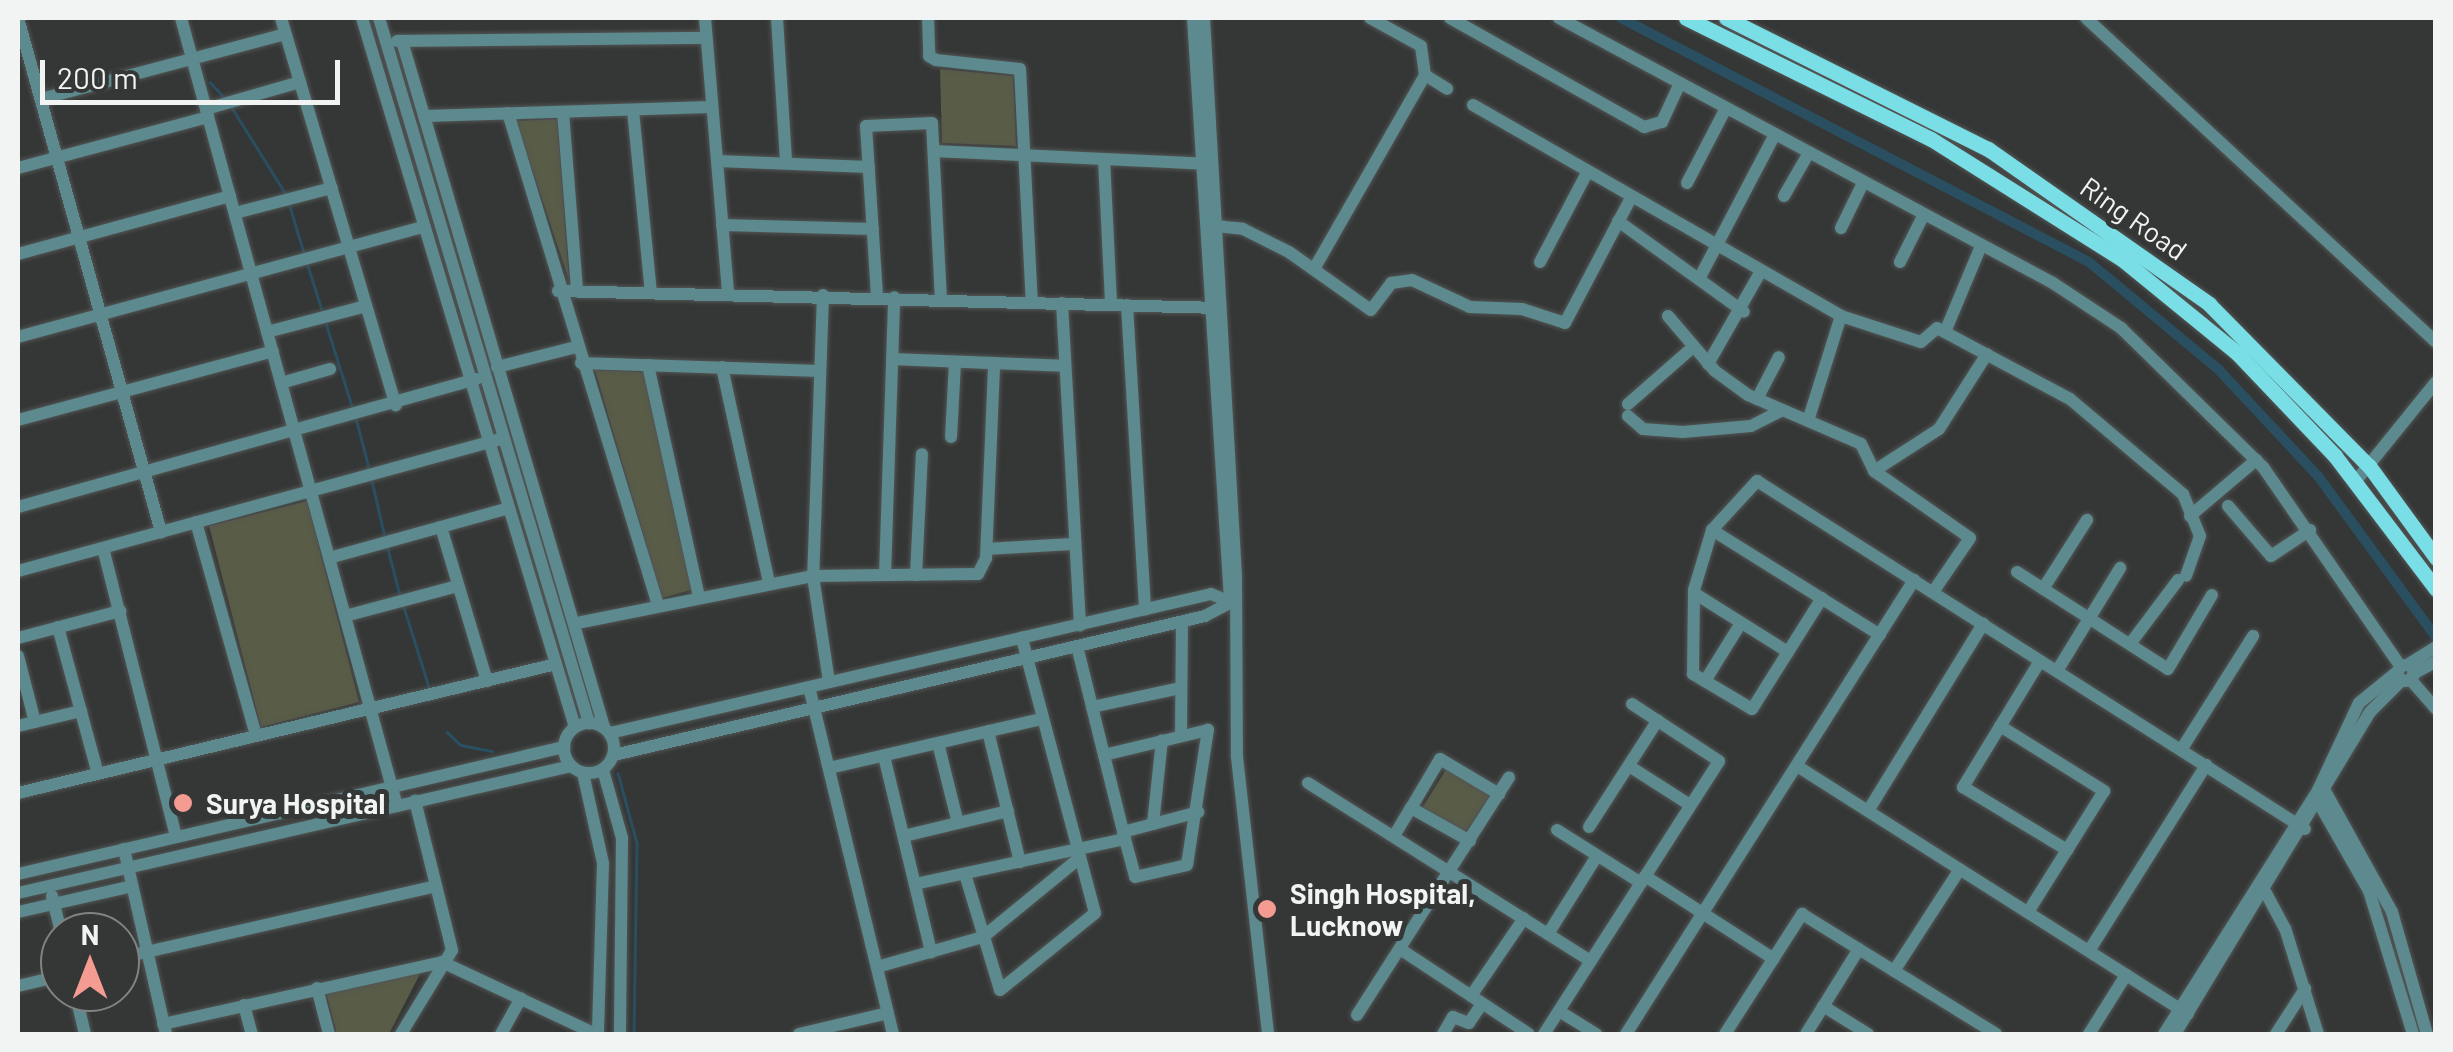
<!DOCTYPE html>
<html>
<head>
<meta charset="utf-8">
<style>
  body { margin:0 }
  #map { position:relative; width:2453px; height:1052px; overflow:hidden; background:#343736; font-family:Barlow,sans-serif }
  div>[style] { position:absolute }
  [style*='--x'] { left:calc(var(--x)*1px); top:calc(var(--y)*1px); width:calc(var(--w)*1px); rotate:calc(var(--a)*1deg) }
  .green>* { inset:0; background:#595d47 }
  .stream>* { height:2.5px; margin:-1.25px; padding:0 1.25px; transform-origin:1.25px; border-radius:1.25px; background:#2a4f61 }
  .canal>* { height:10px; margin:-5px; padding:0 5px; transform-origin:5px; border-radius:5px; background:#2a4f61 }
  .roads { filter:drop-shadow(0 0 2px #525554) drop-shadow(0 0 2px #525554) }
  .minor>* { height:12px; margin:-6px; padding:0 6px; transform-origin:6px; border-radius:6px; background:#5c8a8e }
  .minor>.ring { margin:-6px; padding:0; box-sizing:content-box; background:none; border:12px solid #5c8a8e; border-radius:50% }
  .major>* { height:15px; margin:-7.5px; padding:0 7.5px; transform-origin:7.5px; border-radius:7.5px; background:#7adee6 }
  .dots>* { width:28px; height:28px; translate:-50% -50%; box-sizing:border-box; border:5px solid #343736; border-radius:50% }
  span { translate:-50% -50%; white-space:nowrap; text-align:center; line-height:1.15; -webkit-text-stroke:10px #343736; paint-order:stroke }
  .street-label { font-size:28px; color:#f2f4f3 }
  .poi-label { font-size:28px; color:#f2f4f3; font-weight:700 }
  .left { translate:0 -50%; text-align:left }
  .frame { position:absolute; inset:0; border:20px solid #f2f4f3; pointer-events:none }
  .north { position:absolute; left:40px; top:912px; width:100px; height:100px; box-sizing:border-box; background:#343736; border:2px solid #808382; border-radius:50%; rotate:0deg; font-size:28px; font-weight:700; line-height:40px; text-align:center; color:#f2f4f3 }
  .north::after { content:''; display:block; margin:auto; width:35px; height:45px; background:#f59c92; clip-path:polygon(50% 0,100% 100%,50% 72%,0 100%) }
  .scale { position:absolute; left:40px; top:60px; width:300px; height:45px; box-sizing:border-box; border:5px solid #f2f4f3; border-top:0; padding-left:12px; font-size:30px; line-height:35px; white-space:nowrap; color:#f2f4f3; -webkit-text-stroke:8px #343736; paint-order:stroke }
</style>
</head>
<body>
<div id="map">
  <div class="green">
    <i style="clip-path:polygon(940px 69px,1013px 76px,1016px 146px,942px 143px)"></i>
    <i style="clip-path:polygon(557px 119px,569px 280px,516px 121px)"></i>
    <i style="clip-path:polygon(595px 370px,644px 372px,691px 590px,662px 598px)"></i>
    <i style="clip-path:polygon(307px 501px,359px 702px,261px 727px,209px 526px)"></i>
    <i style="clip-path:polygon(1447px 768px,1490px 795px,1465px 834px,1422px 808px)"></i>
    <i style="clip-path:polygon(422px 970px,389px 1034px,337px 1034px,326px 993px)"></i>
  </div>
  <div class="stream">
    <i style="--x:210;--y:82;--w:23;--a:47"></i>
    <i style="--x:231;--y:106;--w:106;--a:58.1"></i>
    <i style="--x:289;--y:203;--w:52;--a:73.3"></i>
    <i style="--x:308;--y:266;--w:46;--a:72.3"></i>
    <i style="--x:326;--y:323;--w:87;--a:72.6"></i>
    <i style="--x:356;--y:418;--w:52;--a:75.4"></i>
    <i style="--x:372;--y:481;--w:57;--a:76.9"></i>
    <i style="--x:388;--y:549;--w:48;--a:75.4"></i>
    <i style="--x:404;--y:607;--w:84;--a:72.6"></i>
    <i style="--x:447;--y:732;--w:19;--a:43"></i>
    <i style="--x:461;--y:745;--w:32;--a:11"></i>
    <i style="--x:618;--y:773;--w:73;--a:74.8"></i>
    <i style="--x:637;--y:843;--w:191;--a:90.9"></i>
  </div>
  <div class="canal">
    <i style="--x:1621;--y:18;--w:528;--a:27.54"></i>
    <i style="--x:2089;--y:262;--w:169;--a:39.7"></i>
    <i style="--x:2219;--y:370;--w:145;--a:47"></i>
    <i style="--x:2318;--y:476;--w:200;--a:53.8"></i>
  </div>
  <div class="roads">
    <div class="minor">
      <i style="--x:18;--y:18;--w:534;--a:74.45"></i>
      <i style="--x:181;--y:18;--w:817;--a:74.67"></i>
      <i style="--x:281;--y:18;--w:404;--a:73.5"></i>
      <i style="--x:362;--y:18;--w:740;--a:73.28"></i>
      <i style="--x:379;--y:18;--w:736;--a:73.41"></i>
      <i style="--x:705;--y:18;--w:276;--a:85.2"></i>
      <i style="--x:777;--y:18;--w:145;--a:86.4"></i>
      <i style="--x:928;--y:18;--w:38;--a:88"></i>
      <i style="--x:929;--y:56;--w:8;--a:30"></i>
      <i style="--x:936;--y:60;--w:84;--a:6.1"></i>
      <i style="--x:1020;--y:69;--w:233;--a:87.1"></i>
      <i style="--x:1193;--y:18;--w:583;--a:86.36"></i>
      <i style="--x:1204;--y:18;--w:559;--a:86.72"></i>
      <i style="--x:1236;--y:576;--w:181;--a:89.7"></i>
      <i style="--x:1237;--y:757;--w:279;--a:83.6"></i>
      <i style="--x:1450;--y:18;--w:223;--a:29.3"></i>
      <i style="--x:1644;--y:127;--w:19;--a:-16"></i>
      <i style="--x:1662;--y:122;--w:43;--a:-65.2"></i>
      <i style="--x:1559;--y:18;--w:561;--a:28.21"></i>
      <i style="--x:2053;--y:283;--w:82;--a:33.5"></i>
      <i style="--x:2121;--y:328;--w:199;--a:44.4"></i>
      <i style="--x:2263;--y:467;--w:243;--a:55.4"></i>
      <i style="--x:2086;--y:18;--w:477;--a:42.8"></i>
      <i style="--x:397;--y:41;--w:309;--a:-0.6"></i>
      <i style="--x:402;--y:41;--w:715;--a:73.59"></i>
      <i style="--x:1425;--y:75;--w:26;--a:32"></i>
      <i style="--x:41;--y:99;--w:253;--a:-14.9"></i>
      <i style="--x:1473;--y:105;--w:424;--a:29.8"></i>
      <i style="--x:1841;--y:316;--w:84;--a:18"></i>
      <i style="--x:1921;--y:342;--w:21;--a:-41"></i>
      <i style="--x:1937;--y:328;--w:151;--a:28.1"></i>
      <i style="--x:2070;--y:399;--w:148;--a:40.1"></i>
      <i style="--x:2183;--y:494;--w:45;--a:68"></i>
      <i style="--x:2200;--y:536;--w:42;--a:109.3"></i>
      <i style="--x:206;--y:109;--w:98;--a:-16"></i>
      <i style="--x:633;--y:110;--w:183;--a:84.4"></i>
      <i style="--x:563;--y:112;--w:180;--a:85.5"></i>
      <i style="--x:508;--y:113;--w:514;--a:73.04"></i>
      <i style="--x:424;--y:116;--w:288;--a:-1.8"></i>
      <i style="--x:934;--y:151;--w:272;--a:2.7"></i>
      <i style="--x:1104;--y:159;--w:145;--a:87.2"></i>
      <i style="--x:717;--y:161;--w:152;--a:2.3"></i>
      <i style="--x:18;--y:168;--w:197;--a:-15"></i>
      <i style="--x:1687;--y:183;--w:82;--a:-62.5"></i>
      <i style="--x:1784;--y:196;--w:46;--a:-60.1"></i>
      <i style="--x:235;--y:213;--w:100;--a:-14.5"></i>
      <i style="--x:1618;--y:221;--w:155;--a:35.8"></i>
      <i style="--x:722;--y:225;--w:151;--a:1.5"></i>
      <i style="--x:1216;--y:226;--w:27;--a:6"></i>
      <i style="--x:1243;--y:229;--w:51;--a:26.6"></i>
      <i style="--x:1289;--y:252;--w:100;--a:35.3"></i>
      <i style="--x:1371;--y:310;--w:34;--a:-53"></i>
      <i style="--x:1391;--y:283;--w:21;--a:-8"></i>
      <i style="--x:1412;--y:280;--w:64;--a:25"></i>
      <i style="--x:1470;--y:307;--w:52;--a:2.2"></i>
      <i style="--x:1522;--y:309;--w:45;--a:18"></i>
      <i style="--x:1565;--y:323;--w:141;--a:-62.2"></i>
      <i style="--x:1841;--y:228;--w:48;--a:-64"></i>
      <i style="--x:18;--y:254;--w:220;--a:-15.3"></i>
      <i style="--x:1540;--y:262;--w:101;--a:-62.2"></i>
      <i style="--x:1900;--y:262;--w:51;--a:-63.4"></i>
      <i style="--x:1314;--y:269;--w:224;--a:-60.2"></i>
      <i style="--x:1425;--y:75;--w:29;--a:-98"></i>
      <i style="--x:1421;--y:46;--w:58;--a:-151.2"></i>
      <i style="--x:1699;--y:279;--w:159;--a:-62.3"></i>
      <i style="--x:558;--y:291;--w:662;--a:1.47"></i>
      <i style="--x:823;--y:295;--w:281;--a:92"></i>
      <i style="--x:813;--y:576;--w:107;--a:81.4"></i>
      <i style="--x:877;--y:296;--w:170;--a:-93.7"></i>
      <i style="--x:866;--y:126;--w:66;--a:-2.6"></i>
      <i style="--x:932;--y:123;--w:176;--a:87.1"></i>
      <i style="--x:1062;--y:303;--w:323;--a:86.8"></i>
      <i style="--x:1127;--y:305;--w:305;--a:86.6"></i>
      <i style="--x:1668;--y:316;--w:72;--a:49.5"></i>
      <i style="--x:1715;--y:371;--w:41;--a:36"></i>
      <i style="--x:1748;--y:395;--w:123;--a:23.4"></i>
      <i style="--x:1861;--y:444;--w:30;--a:64"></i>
      <i style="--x:1874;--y:471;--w:117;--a:34.9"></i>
      <i style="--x:1970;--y:538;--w:65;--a:124.4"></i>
      <i style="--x:267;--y:332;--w:102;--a:-14.7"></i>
      <i style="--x:1945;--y:332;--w:93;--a:-67.3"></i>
      <i style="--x:18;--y:337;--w:421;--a:-15.2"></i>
      <i style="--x:892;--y:359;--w:171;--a:2.3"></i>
      <i style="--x:581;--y:363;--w:239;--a:1.9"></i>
      <i style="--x:1708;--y:364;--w:107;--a:-60.3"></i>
      <i style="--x:648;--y:365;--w:237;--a:77.6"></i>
      <i style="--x:497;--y:367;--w:81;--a:-14.2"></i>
      <i style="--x:722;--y:367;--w:221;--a:77.7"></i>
      <i style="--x:281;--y:383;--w:51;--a:-15.9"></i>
      <i style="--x:1757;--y:399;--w:47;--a:-62.4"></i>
      <i style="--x:1628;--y:404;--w:85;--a:-41.2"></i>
      <i style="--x:1628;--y:416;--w:20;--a:41"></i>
      <i style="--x:1643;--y:429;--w:40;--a:4.3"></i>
      <i style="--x:1683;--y:432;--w:68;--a:-5"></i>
      <i style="--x:1751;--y:426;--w:34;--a:-27"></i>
      <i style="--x:18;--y:420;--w:264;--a:-15.1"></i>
      <i style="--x:1808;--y:421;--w:110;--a:-72.6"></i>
      <i style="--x:951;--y:437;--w:75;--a:-86.9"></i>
      <i style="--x:1874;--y:471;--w:77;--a:-32.9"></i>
      <i style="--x:1939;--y:429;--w:89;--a:-57.4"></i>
      <i style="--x:2355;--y:482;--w:129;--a:-51"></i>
      <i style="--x:2228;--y:506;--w:66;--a:49.3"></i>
      <i style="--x:2271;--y:556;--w:47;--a:-33.7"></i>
      <i style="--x:18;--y:507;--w:476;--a:-15.6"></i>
      <i style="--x:2190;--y:516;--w:87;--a:-40.3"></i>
      <i style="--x:196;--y:522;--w:222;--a:74.3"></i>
      <i style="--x:441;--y:527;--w:161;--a:73.4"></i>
      <i style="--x:1712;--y:530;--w:198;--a:32"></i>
      <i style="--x:103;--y:548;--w:298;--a:75.8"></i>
      <i style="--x:987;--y:549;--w:88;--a:-3.3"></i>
      <i style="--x:329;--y:558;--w:187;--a:-15.5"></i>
      <i style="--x:18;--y:571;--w:498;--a:-15.3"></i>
      <i style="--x:2017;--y:572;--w:179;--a:32.7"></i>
      <i style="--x:2168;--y:669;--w:86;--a:-59.3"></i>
      <i style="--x:885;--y:575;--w:278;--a:-88.1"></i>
      <i style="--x:916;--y:575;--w:121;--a:-87.2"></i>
      <i style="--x:2043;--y:589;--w:82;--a:-57.5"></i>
      <i style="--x:1694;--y:593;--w:111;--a:32.1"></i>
      <i style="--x:1822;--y:598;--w:131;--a:122.2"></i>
      <i style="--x:1752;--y:709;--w:69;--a:-149.3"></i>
      <i style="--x:1693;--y:674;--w:84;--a:-89.3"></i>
      <i style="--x:1694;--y:590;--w:63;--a:-73.3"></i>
      <i style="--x:1712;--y:530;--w:67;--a:-47.4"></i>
      <i style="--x:1757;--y:481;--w:649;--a:32.42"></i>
      <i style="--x:345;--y:616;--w:117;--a:-14.9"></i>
      <i style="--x:577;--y:623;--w:241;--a:-11.3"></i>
      <i style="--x:813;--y:576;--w:165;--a:-0.7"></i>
      <i style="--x:978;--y:574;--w:18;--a:-63"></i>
      <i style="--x:986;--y:558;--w:194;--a:-87.6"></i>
      <i style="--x:58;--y:627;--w:152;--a:74.8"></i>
      <i style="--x:18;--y:638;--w:106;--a:-14.8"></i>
      <i style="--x:2130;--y:644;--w:80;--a:-53.1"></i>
      <i style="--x:1077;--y:646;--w:112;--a:76.1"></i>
      <i style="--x:1104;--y:755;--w:87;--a:76"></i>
      <i style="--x:1125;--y:839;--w:39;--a:75"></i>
      <i style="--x:1135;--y:877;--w:53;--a:-13"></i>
      <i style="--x:1187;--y:865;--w:137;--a:-81.2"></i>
      <i style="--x:1208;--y:730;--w:107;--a:166.5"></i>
      <i style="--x:18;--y:656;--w:68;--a:75.6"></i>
      <i style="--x:2040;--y:661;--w:148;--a:121.4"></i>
      <i style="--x:1963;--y:787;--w:122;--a:31.2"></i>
      <i style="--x:2407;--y:665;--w:34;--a:-32"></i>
      <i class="ring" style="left:2398px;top:665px;width:4px;height:4px"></i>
      <i style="--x:2057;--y:671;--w:121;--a:-58.5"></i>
      <i style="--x:2413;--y:674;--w:26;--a:-29"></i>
      <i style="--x:2410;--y:679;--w:40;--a:49"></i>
      <i style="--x:1705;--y:681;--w:68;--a:-58.2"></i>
      <i style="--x:809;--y:687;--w:357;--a:76.4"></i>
      <i style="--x:1092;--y:707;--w:91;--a:-12.1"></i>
      <i class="ring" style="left:564px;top:723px;width:38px;height:38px"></i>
      <i style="--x:18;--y:726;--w:65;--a:-13.4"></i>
      <i style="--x:2000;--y:726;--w:123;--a:32"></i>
      <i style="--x:2104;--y:791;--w:143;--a:122.1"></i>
      <i style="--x:988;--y:731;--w:135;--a:76.3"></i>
      <i style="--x:610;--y:733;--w:617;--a:-13.02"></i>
      <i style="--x:1211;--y:594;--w:22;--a:22"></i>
      <i style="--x:1181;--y:733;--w:111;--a:-89.5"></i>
      <i style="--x:938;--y:743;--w:82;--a:76"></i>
      <i style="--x:2181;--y:750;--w:135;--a:-57.7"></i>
      <i style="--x:614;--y:755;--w:607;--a:-13.24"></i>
      <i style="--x:1205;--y:616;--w:30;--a:-28"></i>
      <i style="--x:884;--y:756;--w:202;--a:76.5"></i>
      <i style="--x:1629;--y:766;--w:72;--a:32.6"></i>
      <i style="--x:1797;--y:766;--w:463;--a:32.4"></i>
      <i style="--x:829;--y:768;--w:218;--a:-13"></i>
      <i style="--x:603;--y:770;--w:71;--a:74.4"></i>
      <i style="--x:622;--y:838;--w:196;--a:90.6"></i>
      <i style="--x:583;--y:773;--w:92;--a:77.5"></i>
      <i style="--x:603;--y:863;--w:171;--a:91.7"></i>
      <i style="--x:1308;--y:783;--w:334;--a:32.2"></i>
      <i style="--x:2325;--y:791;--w:138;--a:61"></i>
      <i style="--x:2392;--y:912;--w:127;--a:74"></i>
      <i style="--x:18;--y:793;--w:553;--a:-13.48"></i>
      <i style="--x:2316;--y:798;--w:107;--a:60.3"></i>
      <i style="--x:2369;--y:891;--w:150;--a:72.9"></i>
      <i style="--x:1868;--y:811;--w:220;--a:-58.4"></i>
      <i style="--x:1153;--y:824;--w:84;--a:-83.9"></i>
      <i style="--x:1589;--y:827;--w:127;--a:-57.2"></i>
      <i style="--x:1557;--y:830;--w:99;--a:32.2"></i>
      <i style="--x:1123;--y:832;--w:78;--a:-14.9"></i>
      <i style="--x:904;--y:836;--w:107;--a:-13.5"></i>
      <i style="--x:1394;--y:836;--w:33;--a:-59"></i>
      <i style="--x:1470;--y:841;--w:68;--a:-150.8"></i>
      <i style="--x:1411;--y:808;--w:57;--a:-59.4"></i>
      <i style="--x:1440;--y:759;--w:69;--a:30.7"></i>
      <i style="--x:124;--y:849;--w:190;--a:77.2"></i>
      <i style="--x:18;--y:874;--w:561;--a:-13.09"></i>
      <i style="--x:965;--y:874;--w:121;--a:73.2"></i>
      <i style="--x:1000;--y:990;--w:122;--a:-39"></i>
      <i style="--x:1095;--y:913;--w:285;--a:-104.9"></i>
      <i style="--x:1645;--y:876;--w:153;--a:32.8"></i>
      <i style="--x:915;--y:884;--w:215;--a:-12.1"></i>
      <i style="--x:18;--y:893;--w:567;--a:-12.93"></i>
      <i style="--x:2266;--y:893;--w:40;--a:62"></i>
      <i style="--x:2285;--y:928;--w:111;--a:72.7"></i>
      <i style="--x:52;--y:896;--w:37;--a:76"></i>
      <i style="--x:18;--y:912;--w:117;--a:-12.8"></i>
      <i style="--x:1548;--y:934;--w:92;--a:-57.9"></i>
      <i style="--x:1400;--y:949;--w:154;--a:33.4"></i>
      <i style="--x:2089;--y:951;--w:220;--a:-57.8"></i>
      <i style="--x:120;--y:958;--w:324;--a:-12.8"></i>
      <i style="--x:877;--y:967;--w:110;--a:-15.8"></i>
      <i style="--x:983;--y:937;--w:120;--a:-39.3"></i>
      <i style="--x:1894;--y:971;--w:121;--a:-57.1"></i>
      <i style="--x:18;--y:986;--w:43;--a:-13.4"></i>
      <i style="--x:317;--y:988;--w:48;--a:75.4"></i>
      <i style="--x:75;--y:992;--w:43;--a:76.6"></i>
      <i style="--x:1471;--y:996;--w:94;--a:-55.8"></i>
      <i style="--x:244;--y:1005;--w:30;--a:75"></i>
      <i style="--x:1823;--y:1006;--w:53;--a:31.9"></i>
      <i style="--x:1559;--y:1011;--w:44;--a:31.9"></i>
      <i style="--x:1357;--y:1015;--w:282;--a:-57.4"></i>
      <i style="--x:163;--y:1024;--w:286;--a:-12.5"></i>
      <i style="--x:442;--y:962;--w:170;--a:25.1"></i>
      <i style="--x:401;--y:1034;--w:98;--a:-58.7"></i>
      <i style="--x:452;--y:950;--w:154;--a:-103.9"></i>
      <i style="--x:501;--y:1034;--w:41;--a:-60.9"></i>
      <i style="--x:799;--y:1034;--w:91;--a:-13.3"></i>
      <i style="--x:1443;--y:1034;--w:20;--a:-60"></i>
      <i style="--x:1453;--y:1017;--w:17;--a:21"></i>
      <i style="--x:1469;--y:1023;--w:23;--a:-56"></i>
      <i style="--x:1544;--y:1034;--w:324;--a:-57.3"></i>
      <i style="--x:1719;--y:761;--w:104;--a:-146.8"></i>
      <i style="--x:1626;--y:1034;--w:538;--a:-57.61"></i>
      <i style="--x:1725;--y:1034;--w:143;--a:-57.3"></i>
      <i style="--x:1802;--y:914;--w:228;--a:31.7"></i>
      <i style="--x:1806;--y:1034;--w:100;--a:-58.1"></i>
      <i style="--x:2089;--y:1034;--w:70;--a:-57.9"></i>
      <i style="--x:2164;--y:1034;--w:289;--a:-57.7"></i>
      <i style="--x:2318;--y:790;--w:96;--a:-64.8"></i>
      <i style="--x:2359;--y:703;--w:50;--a:-39.4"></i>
      <i style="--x:2175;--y:1034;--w:376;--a:-58.8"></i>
      <i style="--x:2370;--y:712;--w:45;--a:-45"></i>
      <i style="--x:2276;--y:1034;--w:54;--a:-57.2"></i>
    </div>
    <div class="major">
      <i style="--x:1686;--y:18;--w:273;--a:26.3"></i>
      <i style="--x:1931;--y:139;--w:227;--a:32.2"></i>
      <i style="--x:2123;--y:260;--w:147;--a:39.2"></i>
      <i style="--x:2237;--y:353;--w:142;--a:46.4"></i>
      <i style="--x:2335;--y:456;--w:167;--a:52.8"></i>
      <i style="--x:1726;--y:18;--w:293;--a:26.6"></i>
      <i style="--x:1988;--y:149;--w:270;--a:35"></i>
      <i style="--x:2209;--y:304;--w:228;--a:45.4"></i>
      <i style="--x:2369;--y:466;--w:114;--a:53.9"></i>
    </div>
  </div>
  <div class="dots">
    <i style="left:183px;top:803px;background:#f59c92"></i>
    <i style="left:1267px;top:909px;background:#f59c92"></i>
  </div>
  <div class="street-label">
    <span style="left:2134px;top:218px;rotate:35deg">Ring Road</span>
  </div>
  <div class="poi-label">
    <span class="left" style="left:206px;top:803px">Surya Hospital</span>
    <span class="left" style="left:1290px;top:909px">Singh Hospital,<br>Lucknow</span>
  </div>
  <div class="frame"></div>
  <div class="north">N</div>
  <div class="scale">200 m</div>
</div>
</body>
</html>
